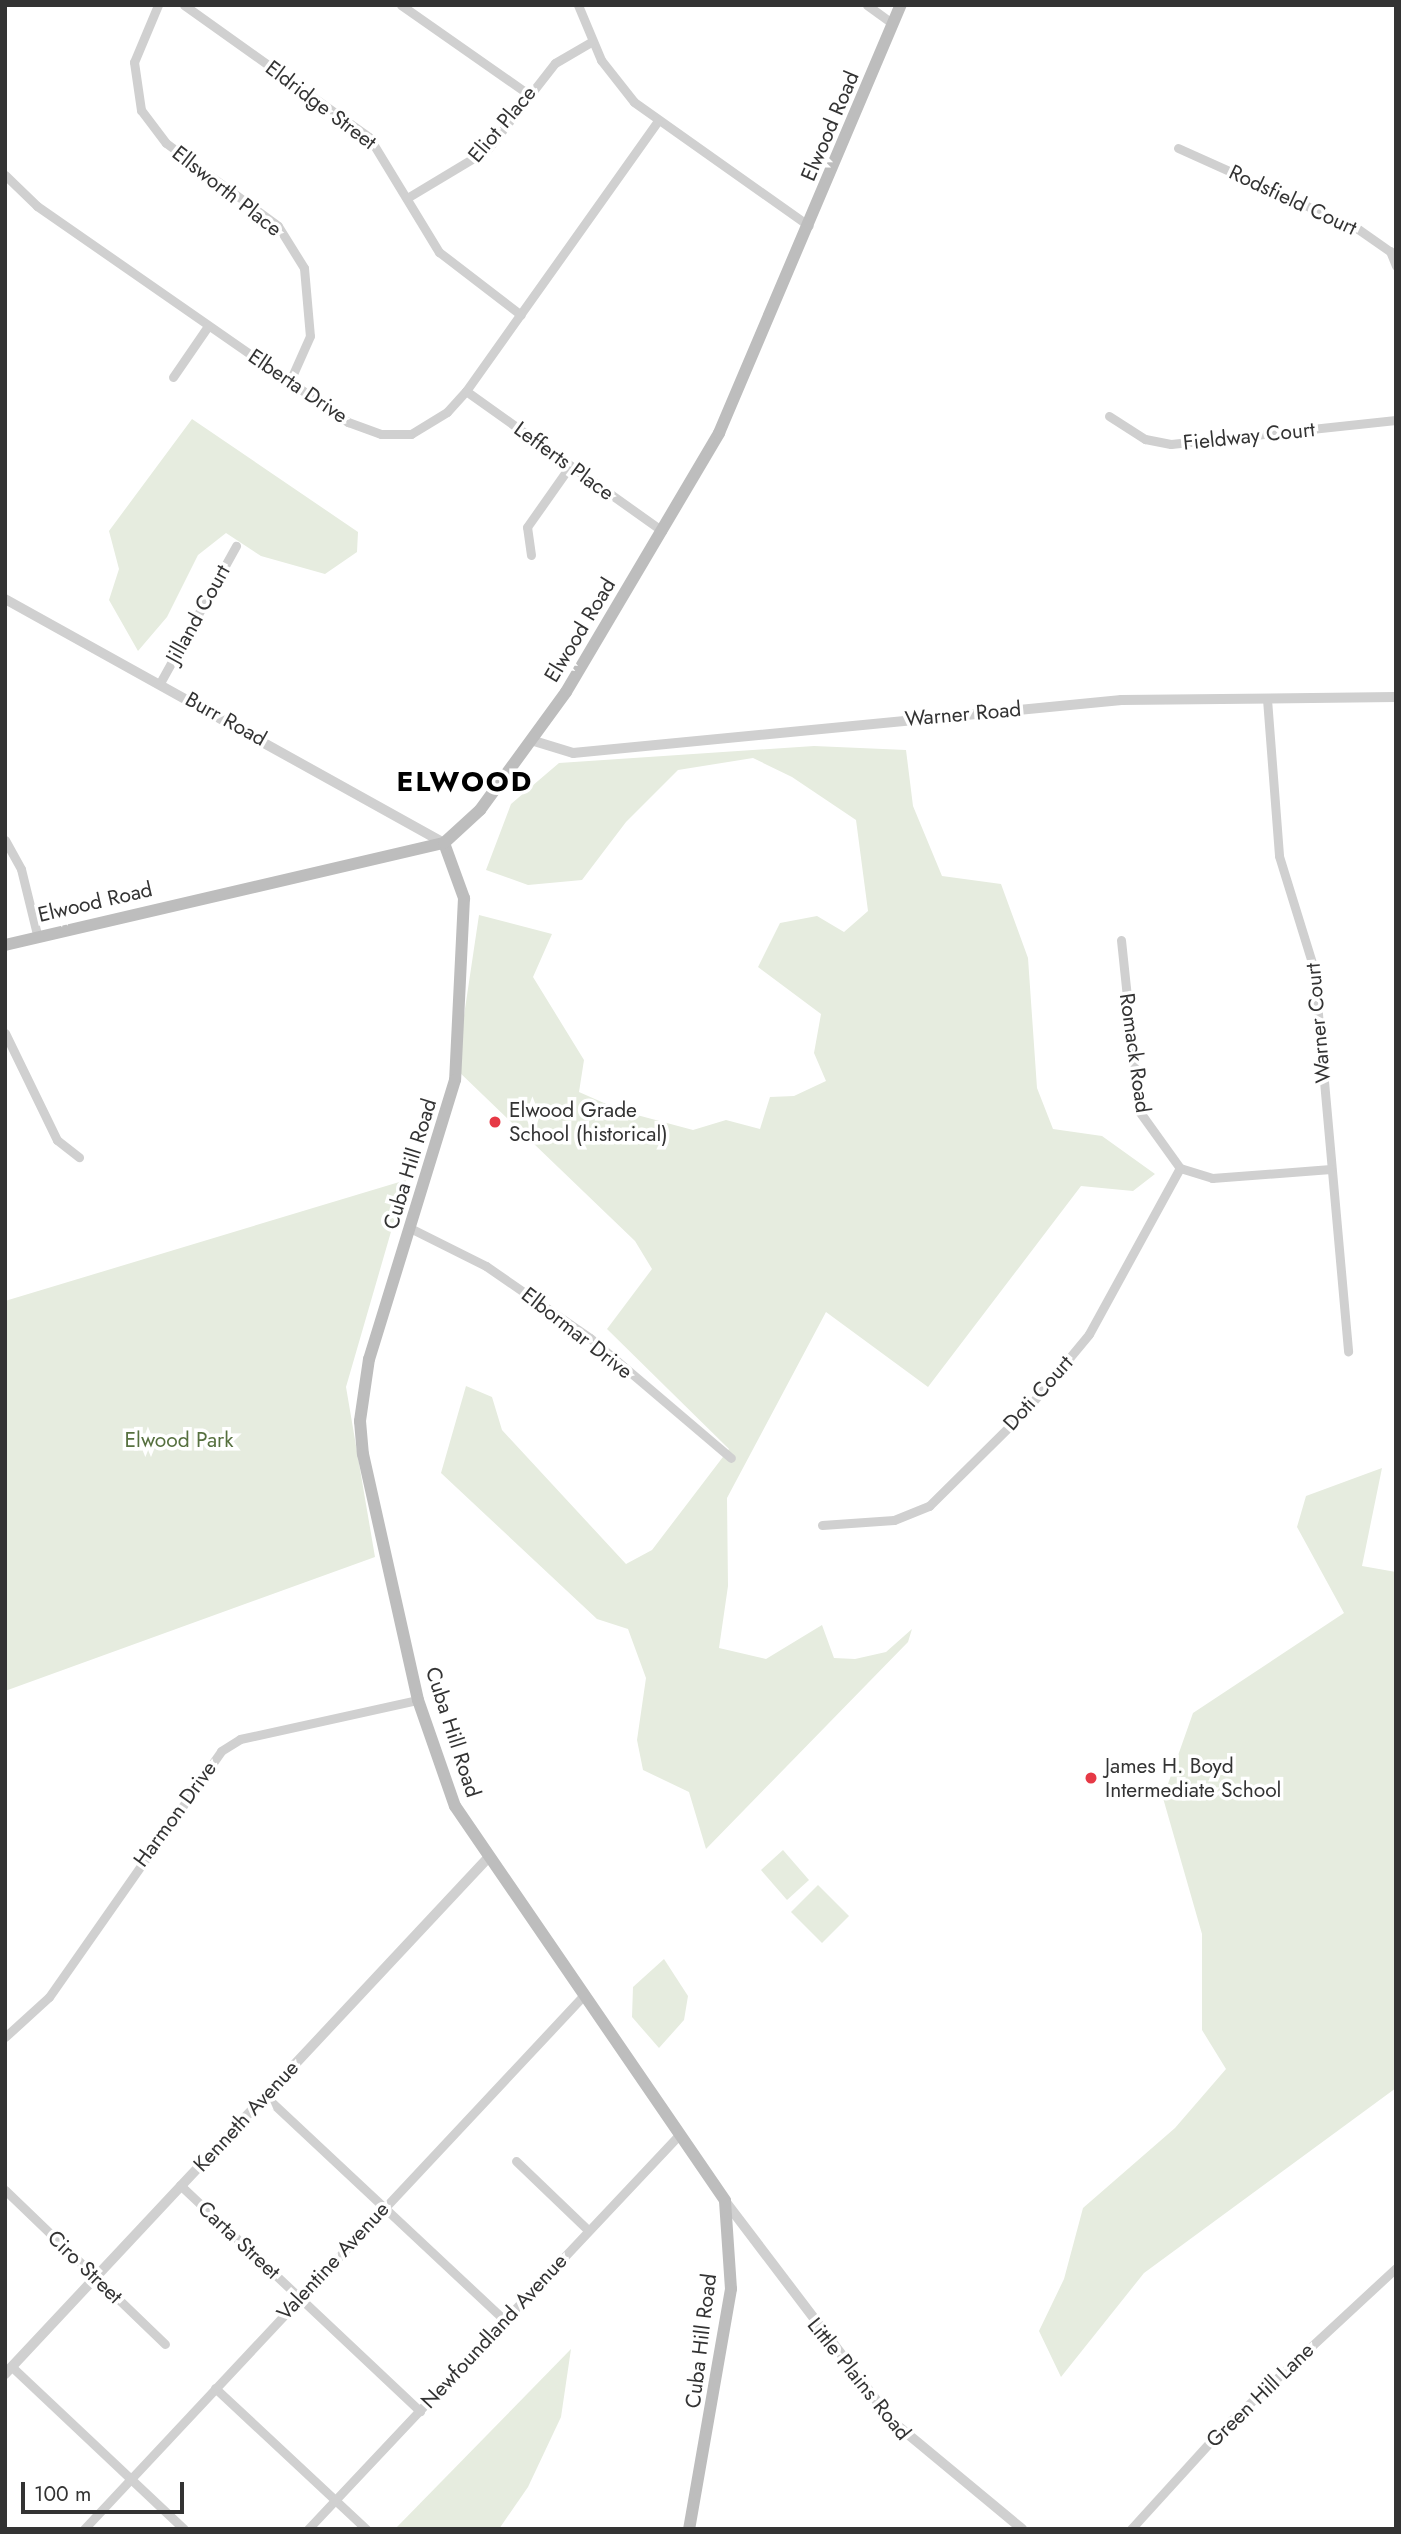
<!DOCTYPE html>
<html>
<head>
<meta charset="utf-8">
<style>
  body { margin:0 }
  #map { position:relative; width:1401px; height:2534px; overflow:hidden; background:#fff; font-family:Jost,sans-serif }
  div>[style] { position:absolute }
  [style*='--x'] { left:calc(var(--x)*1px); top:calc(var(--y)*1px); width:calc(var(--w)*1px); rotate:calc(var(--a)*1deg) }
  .green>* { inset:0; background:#e6ecdf }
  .minor>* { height:9px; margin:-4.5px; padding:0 4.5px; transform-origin:4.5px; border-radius:4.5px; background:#d0d0d0 }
  .tertiary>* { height:10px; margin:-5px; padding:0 5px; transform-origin:5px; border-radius:5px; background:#d0d0d0 }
  .secondary>* { height:12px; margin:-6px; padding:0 6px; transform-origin:6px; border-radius:6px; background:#bdbdbd }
  .dots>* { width:19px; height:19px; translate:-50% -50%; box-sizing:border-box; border:4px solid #fff; border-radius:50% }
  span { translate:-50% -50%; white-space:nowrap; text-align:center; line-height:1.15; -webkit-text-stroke:7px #fff; paint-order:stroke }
  .street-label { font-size:21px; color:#333 }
  .poi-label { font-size:21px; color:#333 }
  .left { translate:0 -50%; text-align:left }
  .park-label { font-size:21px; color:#56703f }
  .district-label { font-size:28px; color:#000; font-weight:700; letter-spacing:2px }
  .frame { position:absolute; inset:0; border:7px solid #333; pointer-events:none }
  .scale { position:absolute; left:21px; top:2482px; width:163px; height:32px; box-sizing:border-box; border:4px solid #333; border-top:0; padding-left:9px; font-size:21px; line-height:24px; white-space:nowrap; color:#333; -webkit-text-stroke:5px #fff; paint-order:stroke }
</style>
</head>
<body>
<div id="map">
  <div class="green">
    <i style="clip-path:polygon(192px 419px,358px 532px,357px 552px,325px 574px,261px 556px,226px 533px,198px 555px,167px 617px,138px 651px,109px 600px,119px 569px,109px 531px)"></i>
    <i style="clip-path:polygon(814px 746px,906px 750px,913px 806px,942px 876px,1001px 884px,1028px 958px,1037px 1088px,1053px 1129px,1102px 1136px,1155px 1174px,1133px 1191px,1081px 1186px,928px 1387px,826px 1312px,727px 1498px,728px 1586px,719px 1648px,766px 1659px,822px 1625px,834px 1658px,855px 1659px,886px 1652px,912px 1629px,908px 1642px,706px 1849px,689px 1792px,643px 1770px,637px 1740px,646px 1678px,628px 1629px,597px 1619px,441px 1473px,466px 1386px,492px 1397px,502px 1430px,626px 1564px,652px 1550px,729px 1449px,607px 1329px,652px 1269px,635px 1241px,456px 1069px,479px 915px,552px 934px,533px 977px,584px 1060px,579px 1092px,622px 1111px,693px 1130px,726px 1120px,760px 1129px,770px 1097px,794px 1096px,826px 1081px,814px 1053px,821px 1014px,758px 967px,780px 923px,817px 916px,844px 932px,868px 911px,856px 820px,792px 777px,753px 758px,678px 770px,626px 822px,582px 880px,528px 885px,486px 870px,511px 804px,559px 763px)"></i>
    <i style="clip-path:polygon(406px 1180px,346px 1387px,375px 1557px,5px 1691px,5px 1301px)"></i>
    <i style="clip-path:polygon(1382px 1468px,1362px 1566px,1396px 1572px,1396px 2088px,1144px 2273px,1061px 2377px,1039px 2331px,1064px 2279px,1083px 2208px,1175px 2128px,1226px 2069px,1202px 2030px,1202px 1934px,1163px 1798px,1193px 1713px,1344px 1613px,1297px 1527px,1306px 1496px)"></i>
    <i style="clip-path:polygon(783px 1850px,809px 1880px,787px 1900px,761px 1870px)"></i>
    <i style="clip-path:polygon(818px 1885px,849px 1916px,822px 1943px,791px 1912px)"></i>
    <i style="clip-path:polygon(664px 1959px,688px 1996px,684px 2020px,659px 2048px,632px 2017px,633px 1987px)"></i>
    <i style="clip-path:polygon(571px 2349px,561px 2417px,528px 2487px,499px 2529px,395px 2529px)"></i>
  </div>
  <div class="minor">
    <i style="--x:158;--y:5;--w:62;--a:112.8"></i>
    <i style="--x:134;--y:62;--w:49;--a:81.7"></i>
    <i style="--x:141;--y:110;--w:41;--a:52.9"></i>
    <i style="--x:166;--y:143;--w:139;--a:36.5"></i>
    <i style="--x:278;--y:226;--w:49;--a:58.2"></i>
    <i style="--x:304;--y:268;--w:68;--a:85"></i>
    <i style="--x:310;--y:336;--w:49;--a:114"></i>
    <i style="--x:184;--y:5;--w:227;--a:35.5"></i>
    <i style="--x:369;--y:137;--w:135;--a:58.7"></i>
    <i style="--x:439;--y:252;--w:103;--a:37.5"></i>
    <i style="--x:401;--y:5;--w:155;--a:35"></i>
    <i style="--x:578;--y:5;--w:60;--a:67.3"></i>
    <i style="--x:601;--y:60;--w:53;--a:51.8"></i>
    <i style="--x:634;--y:102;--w:214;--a:35.3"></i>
    <i style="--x:867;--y:5;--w:32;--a:36"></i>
    <i style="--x:1178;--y:148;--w:197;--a:24.2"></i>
    <i style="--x:1358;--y:229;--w:39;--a:35"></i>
    <i style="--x:1390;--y:251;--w:16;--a:68"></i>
    <i style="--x:5;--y:175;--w:45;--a:44.1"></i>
    <i style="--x:37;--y:206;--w:379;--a:34.8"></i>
    <i style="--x:348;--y:422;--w:35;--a:20"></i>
    <i style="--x:381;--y:434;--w:30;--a:0"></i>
    <i style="--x:411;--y:434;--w:42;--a:-31.4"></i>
    <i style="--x:447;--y:412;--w:28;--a:-48"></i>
    <i style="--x:466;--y:391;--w:331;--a:-54.6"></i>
    <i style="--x:407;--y:198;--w:93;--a:-31"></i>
    <i style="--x:487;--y:150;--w:110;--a:-52"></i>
    <i style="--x:555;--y:63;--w:42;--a:-30.3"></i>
    <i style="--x:173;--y:377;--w:62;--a:-55.5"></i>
    <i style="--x:466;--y:391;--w:241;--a:35.5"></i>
    <i style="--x:1109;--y:416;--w:43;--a:32.6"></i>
    <i style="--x:1145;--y:439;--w:26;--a:11"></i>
    <i style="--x:1171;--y:444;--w:226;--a:-6.1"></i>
    <i style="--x:531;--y:555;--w:28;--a:-98"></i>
    <i style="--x:527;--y:527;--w:75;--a:-54.8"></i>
    <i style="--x:160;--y:683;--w:157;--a:-61"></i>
    <i style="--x:1267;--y:699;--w:157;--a:85.6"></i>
    <i style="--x:1279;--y:856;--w:118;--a:72.8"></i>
    <i style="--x:1314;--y:969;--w:384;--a:84.9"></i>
    <i style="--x:5;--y:840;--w:33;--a:61"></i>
    <i style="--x:21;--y:869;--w:67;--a:76.2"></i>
    <i style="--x:1121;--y:940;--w:172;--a:84"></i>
    <i style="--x:1139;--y:1111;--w:70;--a:54.3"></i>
    <i style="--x:1180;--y:1168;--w:34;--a:17"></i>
    <i style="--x:1212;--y:1178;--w:119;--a:-4.3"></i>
    <i style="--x:5;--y:1033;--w:119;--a:64.1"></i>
    <i style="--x:57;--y:1140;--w:28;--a:38"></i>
    <i style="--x:410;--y:1228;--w:85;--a:26.6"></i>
    <i style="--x:486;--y:1266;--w:126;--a:34.7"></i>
    <i style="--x:590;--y:1338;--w:185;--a:40.4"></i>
    <i style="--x:822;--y:1525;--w:72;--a:-4"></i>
    <i style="--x:894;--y:1520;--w:38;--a:-22"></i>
    <i style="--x:929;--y:1506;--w:138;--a:-44.7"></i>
    <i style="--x:1027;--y:1409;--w:97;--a:-50.4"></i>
    <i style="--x:1089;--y:1334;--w:189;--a:-61.3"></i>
    <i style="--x:5;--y:2037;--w:59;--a:-42.3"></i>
    <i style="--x:49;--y:1997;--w:300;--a:-55"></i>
    <i style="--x:221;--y:1751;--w:22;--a:-32"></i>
    <i style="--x:240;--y:1739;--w:182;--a:-12.4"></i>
    <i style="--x:265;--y:2096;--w:326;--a:43.1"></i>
    <i style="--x:516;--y:2161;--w:100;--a:43.8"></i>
    <i style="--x:180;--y:2185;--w:330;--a:43.3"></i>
    <i style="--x:5;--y:2190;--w:222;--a:43.9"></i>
    <i style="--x:12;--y:2367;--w:236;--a:43.3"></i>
    <i style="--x:215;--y:2388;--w:207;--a:43"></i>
    <i style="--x:84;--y:2529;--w:732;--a:-46.88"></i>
    <i style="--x:308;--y:2529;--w:543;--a:-46.72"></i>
    <i style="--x:1131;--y:2529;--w:135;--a:-47.7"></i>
    <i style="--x:1222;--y:2429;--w:237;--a:-42.8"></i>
  </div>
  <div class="tertiary">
    <i style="--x:5;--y:599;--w:502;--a:29.07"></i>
    <i style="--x:534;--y:741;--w:41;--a:17.1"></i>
    <i style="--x:573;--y:753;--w:551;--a:-5.52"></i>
    <i style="--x:1121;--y:700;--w:275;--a:-0.6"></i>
    <i style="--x:725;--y:2201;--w:276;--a:52.8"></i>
    <i style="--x:892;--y:2421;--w:169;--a:39.7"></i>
    <i style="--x:5;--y:2374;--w:705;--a:-46.9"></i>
  </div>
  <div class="secondary">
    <i style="--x:444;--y:843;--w:59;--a:70"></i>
    <i style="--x:464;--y:898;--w:182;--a:92.8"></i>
    <i style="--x:455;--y:1080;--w:292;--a:107.1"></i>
    <i style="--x:369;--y:1359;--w:63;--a:98.3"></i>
    <i style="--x:360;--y:1421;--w:33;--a:85"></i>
    <i style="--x:363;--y:1454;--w:252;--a:77.4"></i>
    <i style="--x:418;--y:1700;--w:112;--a:70.8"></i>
    <i style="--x:455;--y:1806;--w:478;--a:55.6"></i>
    <i style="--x:725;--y:2201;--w:88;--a:86.1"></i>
    <i style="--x:731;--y:2289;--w:244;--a:99.9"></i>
    <i style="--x:5;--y:945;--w:451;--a:-13.1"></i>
    <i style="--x:444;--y:843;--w:49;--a:-42.5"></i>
    <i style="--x:480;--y:810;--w:146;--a:-53.9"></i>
    <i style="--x:566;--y:692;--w:301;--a:-59.4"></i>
    <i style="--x:719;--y:433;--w:465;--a:-67"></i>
  </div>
  <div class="dots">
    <i style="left:495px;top:1122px;background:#e63946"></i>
    <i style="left:1091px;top:1778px;background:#e63946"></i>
  </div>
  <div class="street-label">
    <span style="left:321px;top:105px;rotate:37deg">Eldridge Street</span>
    <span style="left:502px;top:124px;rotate:-50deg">Eliot Place</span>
    <span style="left:830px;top:126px;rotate:-67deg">Elwood Road</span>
    <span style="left:227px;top:191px;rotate:38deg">Ellsworth Place</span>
    <span style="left:1293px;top:200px;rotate:25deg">Rodsfield Court</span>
    <span style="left:298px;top:386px;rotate:34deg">Elberta Drive</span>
    <span style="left:1249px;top:436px;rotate:-6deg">Fieldway Court</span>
    <span style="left:564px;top:461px;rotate:36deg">Lefferts Place</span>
    <span style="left:198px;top:614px;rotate:-61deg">Jilland Court</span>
    <span style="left:580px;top:630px;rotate:-59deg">Elwood Road</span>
    <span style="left:963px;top:714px;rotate:-5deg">Warner Road</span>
    <span style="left:226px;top:719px;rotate:29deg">Burr Road</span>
    <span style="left:95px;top:902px;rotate:-13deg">Elwood Road</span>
    <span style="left:1318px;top:1023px;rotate:-95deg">Warner Court</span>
    <span style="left:1135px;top:1053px;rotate:82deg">Romack Road</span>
    <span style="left:410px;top:1164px;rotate:-73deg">Cuba Hill Road</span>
    <span style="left:577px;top:1333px;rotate:38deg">Elbormar Drive</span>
    <span style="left:1038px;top:1393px;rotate:-48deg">Doti Court</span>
    <span style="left:453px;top:1732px;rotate:72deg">Cuba Hill Road</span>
    <span style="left:175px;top:1814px;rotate:-54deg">Harmon Drive</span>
    <span style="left:246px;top:2116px;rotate:-47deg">Kenneth Avenue</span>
    <span style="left:239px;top:2240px;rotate:43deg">Carta Street</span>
    <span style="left:333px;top:2261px;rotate:-47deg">Valentine Avenue</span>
    <span style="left:85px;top:2267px;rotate:44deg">Ciro Street</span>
    <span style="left:494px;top:2331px;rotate:-47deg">Newfoundland Avenue</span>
    <span style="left:701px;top:2341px;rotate:-83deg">Cuba Hill Road</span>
    <span style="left:859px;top:2379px;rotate:51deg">Little Plains Road</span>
    <span style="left:1260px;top:2395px;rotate:-44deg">Green Hill Lane</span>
  </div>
  <div class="poi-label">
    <span class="left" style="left:509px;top:1122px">Elwood Grade<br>School (historical)</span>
    <span class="left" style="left:1105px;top:1778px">James H. Boyd<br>Intermediate School</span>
  </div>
  <div class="park-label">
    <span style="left:179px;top:1440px">Elwood Park</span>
  </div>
  <div class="district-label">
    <span style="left:465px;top:782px">ELWOOD</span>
  </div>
  <div class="frame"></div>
  <div class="scale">100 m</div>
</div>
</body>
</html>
